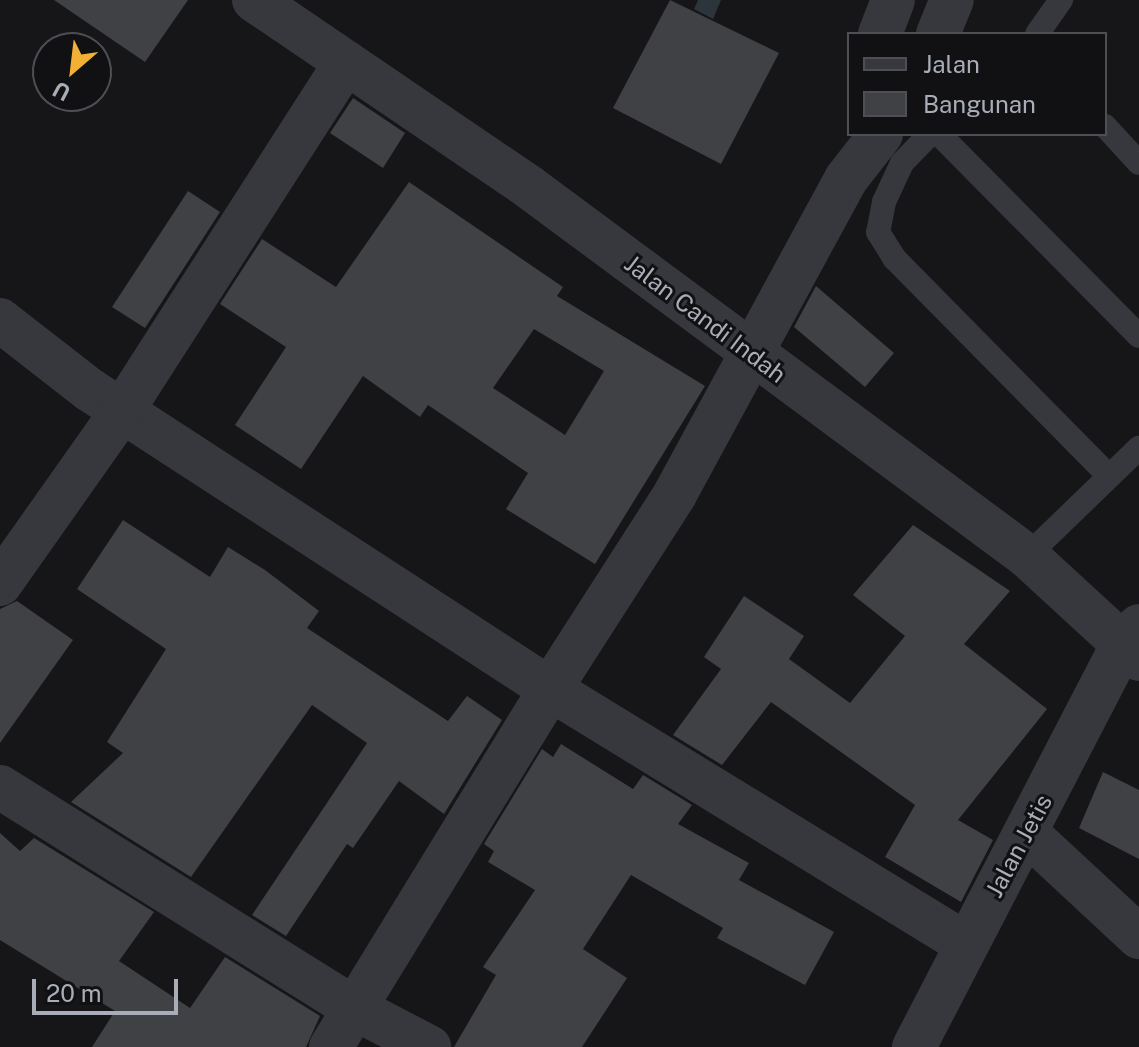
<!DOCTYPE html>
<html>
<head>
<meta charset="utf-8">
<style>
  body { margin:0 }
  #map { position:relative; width:1139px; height:1047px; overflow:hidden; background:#161618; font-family:"Public Sans",sans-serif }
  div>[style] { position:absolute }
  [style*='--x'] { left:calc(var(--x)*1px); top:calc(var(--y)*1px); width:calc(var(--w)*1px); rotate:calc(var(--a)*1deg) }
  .water>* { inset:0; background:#2c353c }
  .building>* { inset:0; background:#404145 }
  .service>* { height:24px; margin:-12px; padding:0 12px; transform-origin:12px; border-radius:12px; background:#37383d }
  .minor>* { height:44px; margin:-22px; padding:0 22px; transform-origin:22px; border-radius:22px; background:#37383d }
  .tertiary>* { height:44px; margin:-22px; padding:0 22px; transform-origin:22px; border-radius:22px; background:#37383d }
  span { translate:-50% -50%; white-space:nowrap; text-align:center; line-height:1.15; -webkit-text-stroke:6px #111113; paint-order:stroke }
  .street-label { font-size:24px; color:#a8adb8 }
  .legend { position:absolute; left:847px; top:32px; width:260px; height:104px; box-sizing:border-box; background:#111113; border:2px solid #4d4f55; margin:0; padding:10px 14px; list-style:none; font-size:24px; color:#a8adb8 }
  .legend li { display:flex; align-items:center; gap:16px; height:40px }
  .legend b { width:40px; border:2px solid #4d4f55 }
  .north { position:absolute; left:32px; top:32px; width:80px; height:80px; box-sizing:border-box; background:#111113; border:2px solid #4d4f55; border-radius:50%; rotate:208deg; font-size:22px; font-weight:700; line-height:32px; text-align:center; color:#a8adb8 }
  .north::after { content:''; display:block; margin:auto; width:28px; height:36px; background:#f2b134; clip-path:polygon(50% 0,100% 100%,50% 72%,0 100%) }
  .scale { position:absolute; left:32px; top:979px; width:146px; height:36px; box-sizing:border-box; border:4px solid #a8adb8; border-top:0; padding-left:10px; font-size:24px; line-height:28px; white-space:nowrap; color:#a8adb8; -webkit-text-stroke:6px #111113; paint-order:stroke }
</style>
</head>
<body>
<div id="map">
  <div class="water">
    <i style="clip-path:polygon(698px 0,721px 0,713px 19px,694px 9px)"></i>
  </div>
  <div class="building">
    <i style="clip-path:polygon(54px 0,188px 0,145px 62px)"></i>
    <i style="clip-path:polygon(670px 0,779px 53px,721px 164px,613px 108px)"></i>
    <i style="clip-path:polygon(353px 98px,405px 133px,383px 168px,330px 133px)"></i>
    <i style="clip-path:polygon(evenodd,409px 182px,563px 287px,557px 296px,705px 386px,595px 564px,506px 509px,528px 473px,428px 405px,420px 417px,363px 376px,301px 469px,235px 425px,286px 347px,220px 304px,262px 239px,336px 287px,409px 182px,534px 329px,604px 371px,565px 435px,493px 388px,534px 329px)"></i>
    <i style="clip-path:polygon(188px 191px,220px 212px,145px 328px,112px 307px)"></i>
    <i style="clip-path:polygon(816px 286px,894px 353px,865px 387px,794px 327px)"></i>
    <i style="clip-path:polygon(123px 520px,210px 577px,228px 547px,265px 570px,319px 611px,307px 628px,448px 721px,467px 696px,502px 720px,444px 814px,399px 781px,353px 848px,347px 844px,286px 936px,252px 915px,367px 743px,312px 705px,191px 877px,71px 802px,123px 753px,107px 742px,166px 649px,77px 589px)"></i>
    <i style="clip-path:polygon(913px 525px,1010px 591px,964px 644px,1047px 709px,958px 820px,993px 840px,961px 902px,885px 857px,915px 805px,771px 702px,722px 765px,673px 735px,721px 669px,704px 657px,744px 596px,804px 636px,789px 659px,850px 703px,905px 636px,853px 595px)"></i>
    <i style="clip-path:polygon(17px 601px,73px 640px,0 743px,0 609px)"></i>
    <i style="clip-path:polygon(561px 744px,633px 789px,643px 775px,692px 805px,678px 824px,749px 863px,739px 880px,834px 932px,805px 985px,717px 938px,723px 928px,631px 875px,583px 949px,627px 978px,582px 1047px,454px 1047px,496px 975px,483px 967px,535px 890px,488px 862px,494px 851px,484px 844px,542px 749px,553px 757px)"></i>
    <i style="clip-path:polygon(1103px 772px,1139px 790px,1139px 859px,1079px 828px)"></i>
    <i style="clip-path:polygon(0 833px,20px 851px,34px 838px,154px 912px,119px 961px,190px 1008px,225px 957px,320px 1016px,306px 1047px,92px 1047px,115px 1011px,0 940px)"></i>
  </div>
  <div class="service">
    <i style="--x:1037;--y:34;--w:42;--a:-54.8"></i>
    <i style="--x:1105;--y:126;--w:50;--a:47.4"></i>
    <i style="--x:930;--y:134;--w:40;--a:134"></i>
    <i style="--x:902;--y:163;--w:43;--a:114.8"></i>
    <i style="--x:884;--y:202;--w:31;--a:101"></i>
    <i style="--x:878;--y:232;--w:31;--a:58"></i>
    <i style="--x:894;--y:258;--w:306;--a:45.4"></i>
    <i style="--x:939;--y:134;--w:284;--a:45.3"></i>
    <i style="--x:1027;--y:556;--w:156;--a:-44"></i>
  </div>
  <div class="minor">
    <i style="--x:880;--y:34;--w:36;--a:-69"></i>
    <i style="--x:938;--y:34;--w:37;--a:-68"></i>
    <i style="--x:0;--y:320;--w:114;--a:37.9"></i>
    <i style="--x:90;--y:390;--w:549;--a:33.02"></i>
    <i style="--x:550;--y:689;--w:232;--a:-57.3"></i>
    <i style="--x:675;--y:494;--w:358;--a:-61.5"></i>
    <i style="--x:846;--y:179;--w:57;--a:-52.1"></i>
    <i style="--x:0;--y:584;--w:215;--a:-54.8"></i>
    <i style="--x:124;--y:408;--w:411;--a:-57.3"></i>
    <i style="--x:0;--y:787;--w:417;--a:32"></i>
    <i style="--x:354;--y:1008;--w:85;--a:27.5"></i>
    <i style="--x:1027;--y:833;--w:153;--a:42.9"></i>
    <i style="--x:331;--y:1047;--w:420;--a:-58.5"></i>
    <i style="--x:550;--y:689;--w:487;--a:31.5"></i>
    <i style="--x:914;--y:1047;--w:455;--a:-62.6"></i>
    <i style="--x:1123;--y:643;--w:23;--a:-47"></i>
  </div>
  <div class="tertiary">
    <i style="--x:254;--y:0;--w:333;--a:34.2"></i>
    <i style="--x:529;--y:187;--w:620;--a:36.54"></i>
    <i style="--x:1027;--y:556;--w:152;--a:42.6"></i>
  </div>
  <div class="street-label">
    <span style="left:705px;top:319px;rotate:37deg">Jalan Candi Indah</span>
    <span style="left:1019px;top:846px;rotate:-62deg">Jalan Jetis</span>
  </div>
  <ul class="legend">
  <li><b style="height:10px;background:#37383d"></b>Jalan</li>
  <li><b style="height:22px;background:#404145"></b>Bangunan</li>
  </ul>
  <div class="north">U</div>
  <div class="scale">20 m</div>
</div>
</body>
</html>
